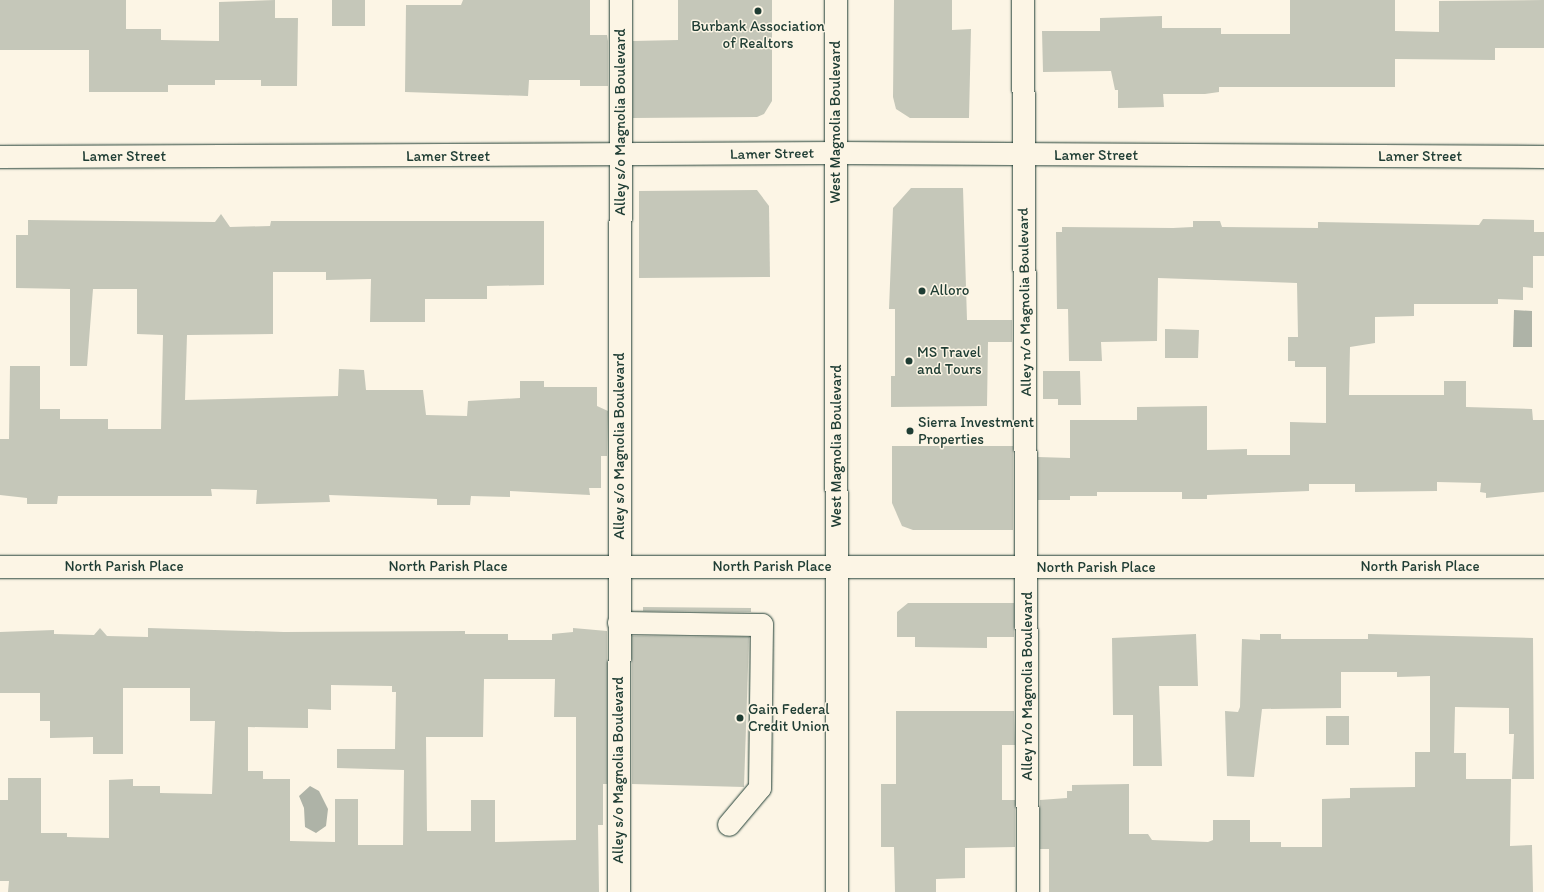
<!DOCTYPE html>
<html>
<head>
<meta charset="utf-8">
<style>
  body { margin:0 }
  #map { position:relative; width:1544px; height:892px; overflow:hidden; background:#fcf5e5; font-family:Itim,sans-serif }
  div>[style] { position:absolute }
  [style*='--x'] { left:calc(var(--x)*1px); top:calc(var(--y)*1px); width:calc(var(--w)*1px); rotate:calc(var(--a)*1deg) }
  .water>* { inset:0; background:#aeb3a7 }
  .building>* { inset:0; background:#c5c7b9 }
  .roads { filter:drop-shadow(0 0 1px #1f3d34) drop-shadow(0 0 1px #1f3d34) }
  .minor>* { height:22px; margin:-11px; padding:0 11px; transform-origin:11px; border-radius:11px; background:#fcf5e5 }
  .major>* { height:22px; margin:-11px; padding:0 11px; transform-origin:11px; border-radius:11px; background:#fcf5e5 }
  .dots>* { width:11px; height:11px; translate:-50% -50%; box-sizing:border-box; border:2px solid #fcf5e5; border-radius:50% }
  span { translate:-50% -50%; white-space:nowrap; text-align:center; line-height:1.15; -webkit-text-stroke:3px #fcf5e5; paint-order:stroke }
  .poi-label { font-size:15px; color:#1f3d34 }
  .left { translate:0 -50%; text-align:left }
  .street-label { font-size:15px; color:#1f3d34 }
</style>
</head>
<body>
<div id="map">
  <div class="water">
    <i style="clip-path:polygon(1514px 310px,1532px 311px,1532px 347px,1513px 347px)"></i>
    <i style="clip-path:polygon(310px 786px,319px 791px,328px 809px,326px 826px,316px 833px,305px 827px,304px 808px,299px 796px)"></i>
  </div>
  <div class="building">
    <i style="clip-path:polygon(0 0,126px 0,126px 29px,161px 29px,161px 40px,219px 41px,219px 2px,275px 0,275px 18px,298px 18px,297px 86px,261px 86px,261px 80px,215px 80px,215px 85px,168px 85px,168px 92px,89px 92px,89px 50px,0 50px)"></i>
    <i style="clip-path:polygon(332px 0,365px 0,365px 26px,332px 26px)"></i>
    <i style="clip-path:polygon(463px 0,590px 0,590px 35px,607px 35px,608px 41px,608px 86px,580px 86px,580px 80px,529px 80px,528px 96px,405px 92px,406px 5px,461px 5px)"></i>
    <i style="clip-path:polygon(678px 0,772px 0,772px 101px,764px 114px,757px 117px,633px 118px,633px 41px,678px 40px)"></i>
    <i style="clip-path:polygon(894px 0,952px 0,952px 30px,971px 29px,969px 118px,910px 118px,896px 109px,893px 97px)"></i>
    <i style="clip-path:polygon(1290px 0,1395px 0,1395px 31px,1439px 32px,1439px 1px,1544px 0,1544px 48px,1495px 48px,1495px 60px,1395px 59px,1395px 87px,1219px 87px,1219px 92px,1205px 94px,1163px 94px,1164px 107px,1118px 108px,1118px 90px,1115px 90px,1111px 71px,1043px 72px,1042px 31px,1100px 31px,1100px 18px,1162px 16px,1162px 28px,1221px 28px,1221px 34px,1290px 34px)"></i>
    <i style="clip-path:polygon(911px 188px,963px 188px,967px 320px,1012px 320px,1012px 342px,988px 342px,987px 406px,891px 407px,891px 376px,895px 376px,895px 309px,889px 309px,893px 208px)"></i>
    <i style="clip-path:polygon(757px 190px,769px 206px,770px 277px,639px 278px,639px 191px)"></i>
    <i style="clip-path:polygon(221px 214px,230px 227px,270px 226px,271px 221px,544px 221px,544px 285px,487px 286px,487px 299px,425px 299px,425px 322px,370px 322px,371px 279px,326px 280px,326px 272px,273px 272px,273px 334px,187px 335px,185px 400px,338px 396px,339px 369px,364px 370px,366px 390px,423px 390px,426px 415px,467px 416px,468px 401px,520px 398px,520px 381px,544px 381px,544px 387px,597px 387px,597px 406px,608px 411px,607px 456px,601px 456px,601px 488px,589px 488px,590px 495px,510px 491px,510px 497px,471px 496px,470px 505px,437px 505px,437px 499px,329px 495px,330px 502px,256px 504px,257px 490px,211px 489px,212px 496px,58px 496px,57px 504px,27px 504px,27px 498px,0 495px,0 439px,9px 439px,10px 366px,40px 366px,40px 409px,60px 409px,60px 419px,108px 419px,108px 429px,161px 429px,163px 335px,137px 334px,137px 289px,93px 289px,87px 366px,70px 366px,70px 289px,16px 288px,16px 235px,28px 235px,28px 220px,215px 222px)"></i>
    <i style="clip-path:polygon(1483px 219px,1534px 220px,1534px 232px,1544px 232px,1544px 256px,1533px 256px,1533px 288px,1523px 287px,1523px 300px,1498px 299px,1498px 304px,1414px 304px,1414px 316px,1375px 317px,1375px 343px,1350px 347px,1349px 395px,1444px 395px,1444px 381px,1466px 381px,1466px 407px,1532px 409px,1533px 420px,1544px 420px,1544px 492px,1486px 498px,1486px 493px,1480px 492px,1481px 483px,1437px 482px,1437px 491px,1355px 492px,1355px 484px,1309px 484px,1309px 491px,1207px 495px,1207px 499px,1182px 499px,1182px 492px,1097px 492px,1097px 496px,1070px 496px,1070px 500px,1038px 500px,1038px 457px,1070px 458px,1070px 420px,1137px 420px,1137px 407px,1207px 406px,1207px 450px,1247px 449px,1247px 455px,1290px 455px,1290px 422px,1326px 423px,1326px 367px,1295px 367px,1295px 361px,1288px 361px,1288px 337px,1298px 337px,1297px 283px,1158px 278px,1157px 341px,1101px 342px,1102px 361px,1069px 361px,1068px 309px,1057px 309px,1056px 232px,1062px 232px,1062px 227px,1173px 228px,1193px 227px,1193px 221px,1220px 221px,1222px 227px,1318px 228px,1318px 222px,1479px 225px)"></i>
    <i style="clip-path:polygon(1165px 329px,1199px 330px,1198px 358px,1165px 358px)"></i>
    <i style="clip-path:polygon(1043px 371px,1080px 371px,1081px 405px,1058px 405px,1058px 399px,1043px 399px)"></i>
    <i style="clip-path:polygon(892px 446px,1013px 446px,1013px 530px,913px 530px,902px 526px,892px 503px)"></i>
    <i style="clip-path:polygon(908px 603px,1014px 603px,1014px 637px,987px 637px,987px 648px,915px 647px,915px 637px,897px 637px,897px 612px)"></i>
    <i style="clip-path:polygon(643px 607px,751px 608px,751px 612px,643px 611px)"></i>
    <i style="clip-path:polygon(evenodd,100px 628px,107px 636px,148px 637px,148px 628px,284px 632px,465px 631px,465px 634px,508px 634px,508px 640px,552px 640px,552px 634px,573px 632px,573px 628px,607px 631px,607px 784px,603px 784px,603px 825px,598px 825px,599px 892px,8px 892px,9px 881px,0 881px,0 800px,8px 800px,8px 778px,41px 778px,41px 833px,67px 833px,67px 837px,109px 838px,109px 780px,133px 779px,133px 786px,160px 786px,160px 793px,212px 794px,215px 721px,190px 721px,190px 688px,123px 688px,123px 754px,93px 754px,93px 737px,50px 738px,50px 721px,40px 721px,40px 693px,0 693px,0 632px,54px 630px,54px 634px,94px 635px,100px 628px,484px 679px,555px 679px,554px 717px,576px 717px,576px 840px,495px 842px,495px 800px,471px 800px,471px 831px,427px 831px,426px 737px,483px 737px,484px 679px,100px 628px,331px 685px,392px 686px,392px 692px,396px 692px,395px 749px,337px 749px,337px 768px,404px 770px,403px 845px,358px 845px,358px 799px,335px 799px,335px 842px,290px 841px,290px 779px,263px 779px,263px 771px,248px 771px,248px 727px,308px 728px,308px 709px,331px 710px,331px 685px)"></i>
    <i style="clip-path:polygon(1196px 634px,1198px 686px,1159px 686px,1162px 766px,1133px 766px,1133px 715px,1113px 715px,1112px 638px)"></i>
    <i style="clip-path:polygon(1260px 634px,1281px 634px,1281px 639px,1368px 639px,1368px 634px,1533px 638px,1534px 779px,1512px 779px,1514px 734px,1509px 734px,1509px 708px,1455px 707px,1454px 753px,1466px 753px,1466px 779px,1511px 779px,1510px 846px,1532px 845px,1533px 892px,1049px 892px,1049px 849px,1040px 849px,1040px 800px,1067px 798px,1067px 791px,1072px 791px,1072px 785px,1129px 784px,1129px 834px,1148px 834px,1152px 840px,1208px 842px,1213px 840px,1213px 820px,1250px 820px,1250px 842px,1281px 842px,1281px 847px,1322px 847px,1322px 799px,1350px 798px,1350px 788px,1415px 787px,1415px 752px,1430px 752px,1430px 676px,1397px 677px,1397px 672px,1341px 672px,1341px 708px,1262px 709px,1254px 777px,1227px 776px,1225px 711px,1238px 712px,1240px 707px,1242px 639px,1260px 640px)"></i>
    <i style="clip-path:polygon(632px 636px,749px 637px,744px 787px,632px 784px)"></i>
    <i style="clip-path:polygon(896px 711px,1014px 711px,1015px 745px,1002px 745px,1002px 800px,1015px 800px,1015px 847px,965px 848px,965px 878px,936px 879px,936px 892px,895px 892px,894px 847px,881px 847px,881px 784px,896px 784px)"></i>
    <i style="clip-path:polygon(1326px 716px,1349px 716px,1349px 745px,1326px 745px)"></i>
  </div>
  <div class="roads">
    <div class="minor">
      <i style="--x:1023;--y:0;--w:892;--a:89.68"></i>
      <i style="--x:0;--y:157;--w:837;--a:-0.27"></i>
      <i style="--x:837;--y:153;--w:707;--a:0.32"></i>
      <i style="--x:0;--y:567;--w:1544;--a:0"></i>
      <i style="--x:619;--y:623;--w:143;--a:0.8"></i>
      <i style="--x:762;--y:625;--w:163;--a:90.7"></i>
      <i style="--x:760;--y:788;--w:48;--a:130"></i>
      <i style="--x:619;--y:892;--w:892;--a:-89.87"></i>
    </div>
    <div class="major">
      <i style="--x:836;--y:0;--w:892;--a:89.94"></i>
    </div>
  </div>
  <div class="dots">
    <i style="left:758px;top:11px;background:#1f3d34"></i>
    <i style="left:922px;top:291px;background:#1f3d34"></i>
    <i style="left:909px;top:361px;background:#1f3d34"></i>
    <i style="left:910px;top:431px;background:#1f3d34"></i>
    <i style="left:740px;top:718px;background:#1f3d34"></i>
  </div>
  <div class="poi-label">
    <span style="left:758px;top:35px">Burbank Association<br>of Realtors</span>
    <span class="left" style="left:930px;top:291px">Alloro</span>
    <span class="left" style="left:917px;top:361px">MS Travel<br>and Tours</span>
    <span class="left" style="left:918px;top:431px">Sierra Investment<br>Properties</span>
    <span class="left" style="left:748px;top:718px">Gain Federal<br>Credit Union</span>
  </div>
  <div class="street-label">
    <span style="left:621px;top:122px;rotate:-90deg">Alley s/o Magnolia Boulevard</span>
    <span style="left:836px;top:122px;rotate:-90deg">West Magnolia Boulevard</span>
    <span style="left:772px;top:154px;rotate:-1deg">Lamer Street</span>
    <span style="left:1096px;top:156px">Lamer Street</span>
    <span style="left:124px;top:157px">Lamer Street</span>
    <span style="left:448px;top:157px">Lamer Street</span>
    <span style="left:1420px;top:157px">Lamer Street</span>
    <span style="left:1025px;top:302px;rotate:-91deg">Alley n/o Magnolia Boulevard</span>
    <span style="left:620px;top:446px;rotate:-90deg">Alley s/o Magnolia Boulevard</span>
    <span style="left:837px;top:446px;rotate:-90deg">West Magnolia Boulevard</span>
    <span style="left:124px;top:567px">North Parish Place</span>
    <span style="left:448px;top:567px">North Parish Place</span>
    <span style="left:772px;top:567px">North Parish Place</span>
    <span style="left:1420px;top:567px">North Parish Place</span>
    <span style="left:1096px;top:568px">North Parish Place</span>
    <span style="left:1028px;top:686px;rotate:-90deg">Alley n/o Magnolia Boulevard</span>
    <span style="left:619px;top:770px;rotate:-90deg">Alley s/o Magnolia Boulevard</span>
  </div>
</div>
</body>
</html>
